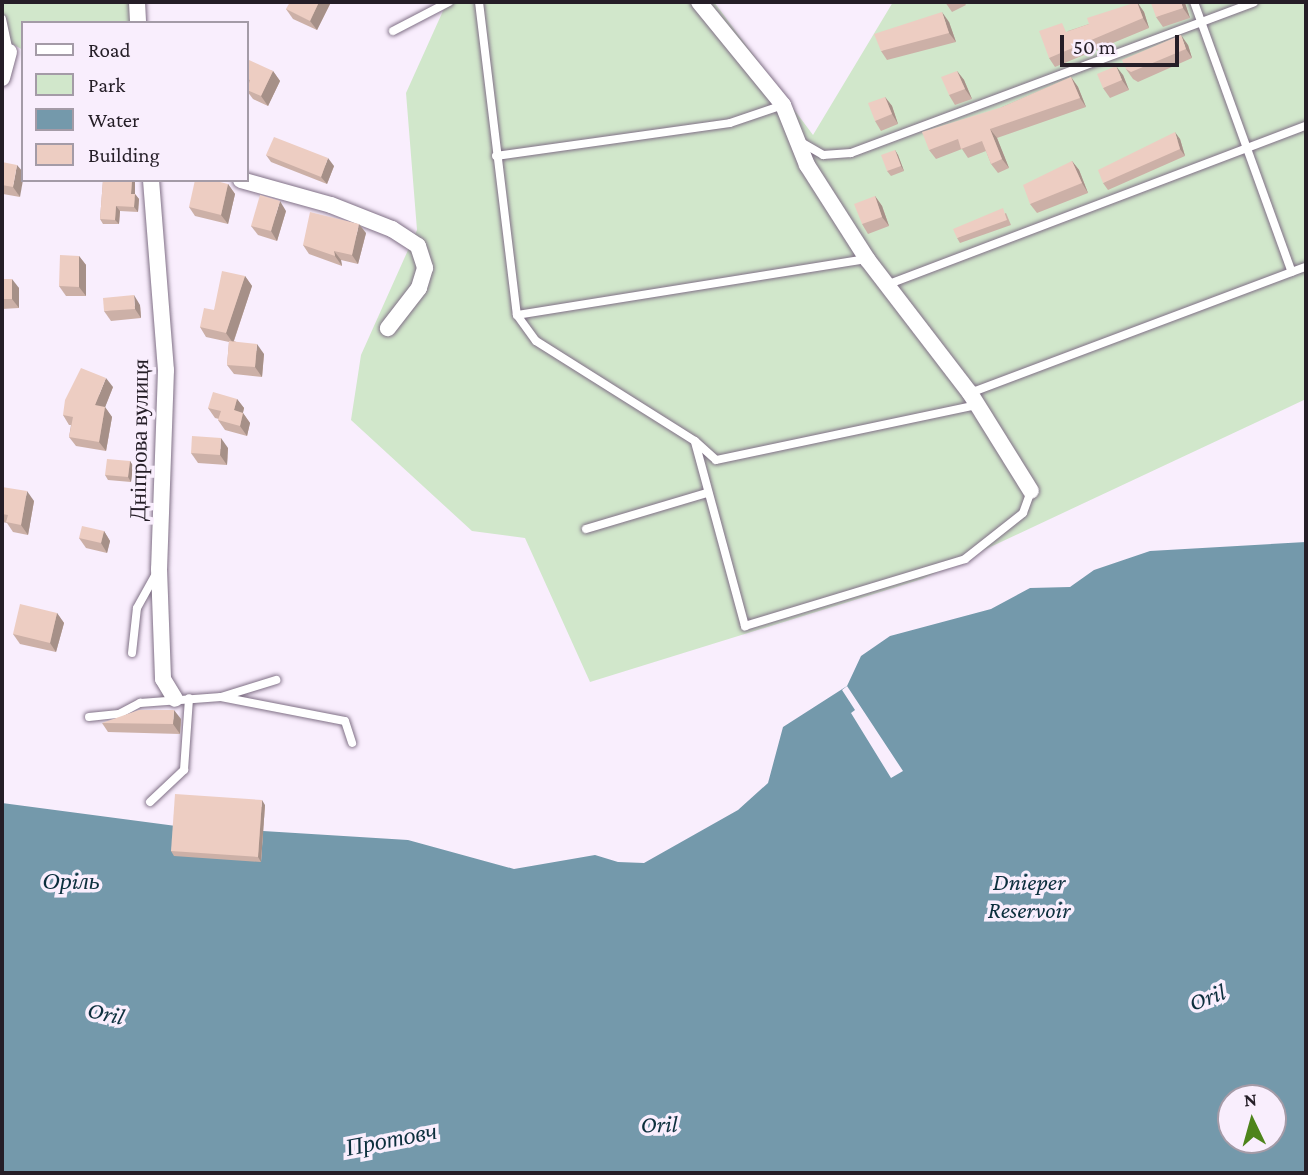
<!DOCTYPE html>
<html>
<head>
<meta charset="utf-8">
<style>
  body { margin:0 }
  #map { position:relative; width:1308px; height:1175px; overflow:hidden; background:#f9eefd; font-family:"Crimson Pro",serif }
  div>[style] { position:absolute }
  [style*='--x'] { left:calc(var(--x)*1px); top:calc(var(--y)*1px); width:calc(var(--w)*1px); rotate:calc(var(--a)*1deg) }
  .green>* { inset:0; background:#d1e7cb }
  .water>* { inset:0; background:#7499ab }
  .pier>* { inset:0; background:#f9eefd }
  .roads { filter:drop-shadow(0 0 2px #807086) drop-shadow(0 0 2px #807086) }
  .service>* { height:8px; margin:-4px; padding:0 4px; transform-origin:4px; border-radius:4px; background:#fff }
  .minor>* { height:16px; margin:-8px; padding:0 8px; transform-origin:8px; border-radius:8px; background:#fff }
  .wall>* { inset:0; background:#ccb0a7 }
  .shaded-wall>* { inset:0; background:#a69088 }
  .building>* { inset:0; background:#edcdc2 }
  span { translate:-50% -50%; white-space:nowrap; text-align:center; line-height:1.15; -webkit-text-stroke:7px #f9eefd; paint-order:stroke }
  .street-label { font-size:23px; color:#251e27 }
  .water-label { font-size:24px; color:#0c2f3d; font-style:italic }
  .frame { position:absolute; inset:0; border:4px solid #251e27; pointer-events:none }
  .legend { position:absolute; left:21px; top:21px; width:228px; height:161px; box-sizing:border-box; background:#f9eefd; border:2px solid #a49ba7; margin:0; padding:9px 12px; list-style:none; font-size:21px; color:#251e27 }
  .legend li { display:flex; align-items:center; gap:14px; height:35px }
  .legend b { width:35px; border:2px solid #a49ba7 }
  .north { position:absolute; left:1217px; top:1084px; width:70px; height:70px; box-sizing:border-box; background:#f9eefd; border:2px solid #a49ba7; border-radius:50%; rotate:355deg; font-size:19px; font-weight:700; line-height:28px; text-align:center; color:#251e27 }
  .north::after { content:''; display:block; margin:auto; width:24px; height:32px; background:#4e841b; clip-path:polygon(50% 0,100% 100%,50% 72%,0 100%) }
  .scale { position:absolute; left:1060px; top:35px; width:119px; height:32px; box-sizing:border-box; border:4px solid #251e27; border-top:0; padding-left:9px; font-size:21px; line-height:24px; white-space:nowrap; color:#251e27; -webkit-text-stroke:5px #f9eefd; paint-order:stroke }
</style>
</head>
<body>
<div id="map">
  <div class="green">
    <i style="clip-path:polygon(2px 2px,131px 2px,133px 23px,23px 23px,23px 50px,2px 38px)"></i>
    <i style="clip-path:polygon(447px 2px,714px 2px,813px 135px,893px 2px,1306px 2px,1306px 399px,922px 579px,590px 682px,525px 538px,472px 531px,351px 420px,361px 355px,417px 230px,406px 93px)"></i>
  </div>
  <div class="water">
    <i style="clip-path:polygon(evenodd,1306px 542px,1306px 1173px,2px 1173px,2px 803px,176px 826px,261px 861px,263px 831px,408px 840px,514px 869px,595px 855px,618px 862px,644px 863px,738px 810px,768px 783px,783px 727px,847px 686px,861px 656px,890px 636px,991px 609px,1030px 588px,1070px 587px,1094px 570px,1150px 551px,1306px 542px,1231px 1098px,1273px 1098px,1273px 1140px,1231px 1140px,1231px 1098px)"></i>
  </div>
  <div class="pier">
    <i style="clip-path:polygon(847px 686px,903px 771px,891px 778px,851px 713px,855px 710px,842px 690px)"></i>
  </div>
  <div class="roads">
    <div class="service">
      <i style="--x:479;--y:2;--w:315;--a:83.1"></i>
      <i style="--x:517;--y:315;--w:32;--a:54"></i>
      <i style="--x:536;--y:341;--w:188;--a:32.2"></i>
      <i style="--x:695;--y:441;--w:28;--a:42"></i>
      <i style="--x:716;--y:460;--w:267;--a:-11.9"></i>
      <i style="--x:1194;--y:2;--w:287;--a:70.1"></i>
      <i style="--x:2;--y:19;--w:34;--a:78"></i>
      <i style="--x:393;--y:31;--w:63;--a:-27.4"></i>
      <i style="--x:799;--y:141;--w:28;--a:30"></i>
      <i style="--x:823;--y:155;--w:28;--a:-4"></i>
      <i style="--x:851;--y:153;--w:430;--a:-20.5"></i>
      <i style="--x:496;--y:156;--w:236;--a:-8"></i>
      <i style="--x:730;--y:123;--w:56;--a:-18.8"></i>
      <i style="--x:889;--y:284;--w:446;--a:-20.8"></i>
      <i style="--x:517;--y:315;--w:353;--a:-9.1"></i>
      <i style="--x:970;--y:393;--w:359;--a:-20.6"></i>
      <i style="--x:695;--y:442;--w:191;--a:74.8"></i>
      <i style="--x:745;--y:626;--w:230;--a:-16.9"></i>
      <i style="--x:965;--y:559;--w:74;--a:-38.4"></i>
      <i style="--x:1023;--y:513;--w:23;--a:-70"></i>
      <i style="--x:586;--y:529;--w:126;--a:-16.6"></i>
      <i style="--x:132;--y:653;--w:45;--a:-83.7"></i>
      <i style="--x:137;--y:608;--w:39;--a:-61"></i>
      <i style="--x:221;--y:697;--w:126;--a:11"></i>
      <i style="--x:345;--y:721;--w:23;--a:72"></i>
      <i style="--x:89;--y:717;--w:30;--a:-6"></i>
      <i style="--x:119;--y:714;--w:24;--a:-28"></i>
      <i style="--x:140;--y:703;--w:81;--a:-4.2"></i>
      <i style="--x:221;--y:697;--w:58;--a:-17.2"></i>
      <i style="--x:150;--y:802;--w:47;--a:-43.3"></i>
      <i style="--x:184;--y:770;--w:72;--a:-86"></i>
    </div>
    <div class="minor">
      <i style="--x:137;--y:2;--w:21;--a:87"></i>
      <i style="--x:699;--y:2;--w:133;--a:50.8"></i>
      <i style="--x:783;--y:105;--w:65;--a:68.2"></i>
      <i style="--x:807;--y:165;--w:112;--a:57.4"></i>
      <i style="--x:867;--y:259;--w:169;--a:52.5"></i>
      <i style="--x:970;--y:393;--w:115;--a:58.1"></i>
      <i style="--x:2;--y:78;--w:27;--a:-75"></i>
      <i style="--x:151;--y:180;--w:191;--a:85.5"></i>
      <i style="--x:166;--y:370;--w:199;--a:92"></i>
      <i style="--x:159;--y:569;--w:110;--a:87.9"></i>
      <i style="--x:163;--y:679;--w:23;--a:59"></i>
      <i style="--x:241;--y:180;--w:93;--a:15.5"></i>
      <i style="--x:331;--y:205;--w:66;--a:21.5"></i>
      <i style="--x:392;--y:229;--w:31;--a:33"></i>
      <i style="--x:418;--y:246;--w:23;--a:72"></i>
      <i style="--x:425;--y:268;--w:21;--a:107"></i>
      <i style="--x:419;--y:288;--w:51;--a:127.8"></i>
    </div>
  </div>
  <div class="wall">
    <i style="clip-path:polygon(331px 2px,317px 30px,293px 19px,286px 9px)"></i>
    <i style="clip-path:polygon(945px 2px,964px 2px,966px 5px,952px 12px)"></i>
    <i style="clip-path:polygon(1137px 2px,1144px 12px,1149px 28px,1055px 67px,1049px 58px,1068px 31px,1089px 24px)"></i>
    <i style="clip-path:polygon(1185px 3px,1190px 18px,1163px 27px,1156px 17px)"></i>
    <i style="clip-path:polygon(949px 22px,956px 42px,887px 60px,881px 51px)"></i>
    <i style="clip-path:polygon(1188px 45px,1192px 58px,1138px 82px,1133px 79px,1126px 69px)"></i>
    <i style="clip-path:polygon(247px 65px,273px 71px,280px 81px,268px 106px,253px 99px,247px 91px,248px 85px)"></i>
    <i style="clip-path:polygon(957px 71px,964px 80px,972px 99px,955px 105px,949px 95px)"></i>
    <i style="clip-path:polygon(1123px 75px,1129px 90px,1110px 98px,1103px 88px)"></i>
    <i style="clip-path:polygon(1071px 77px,1078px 87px,1086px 107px,997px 138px,1009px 168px,998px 173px,991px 164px,986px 151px,968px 158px,962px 149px,936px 159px,929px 150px,1002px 107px)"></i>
    <i style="clip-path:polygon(885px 97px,892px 106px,898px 124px,881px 131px,875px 121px)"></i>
    <i style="clip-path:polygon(1180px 139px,1185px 156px,1108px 190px,1103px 183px)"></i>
    <i style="clip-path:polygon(895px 150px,898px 155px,904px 171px,891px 176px,887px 171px)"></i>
    <i style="clip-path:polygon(266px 155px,334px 166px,327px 184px,271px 162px)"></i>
    <i style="clip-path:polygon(1072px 161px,1079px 170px,1088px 193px,1037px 213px,1030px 204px)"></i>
    <i style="clip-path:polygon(2px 162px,20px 197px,3px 194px,2px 192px)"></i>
    <i style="clip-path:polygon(103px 180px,135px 180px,135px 194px,139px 199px,138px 212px,120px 211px,119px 224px,103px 224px,100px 219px)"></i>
    <i style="clip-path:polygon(228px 184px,235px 194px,228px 224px,195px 216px,189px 207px)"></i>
    <i style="clip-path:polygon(875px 196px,882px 206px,889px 226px,868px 234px,862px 224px)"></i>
    <i style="clip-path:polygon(286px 211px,277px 241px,258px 235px,251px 226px)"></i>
    <i style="clip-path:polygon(1006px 213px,1011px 225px,960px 243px,957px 238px)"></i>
    <i style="clip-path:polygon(366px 233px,358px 264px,341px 260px,342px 266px,309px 254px,303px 245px)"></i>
    <i style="clip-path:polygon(79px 256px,86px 265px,86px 296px,66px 296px,59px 286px)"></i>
    <i style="clip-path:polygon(245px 276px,252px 286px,234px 341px,264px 354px,262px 377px,234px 374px,227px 365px,229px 342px,206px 337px,200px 327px,214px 310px)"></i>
    <i style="clip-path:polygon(2px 279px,19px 288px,19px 308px,2px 309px)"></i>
    <i style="clip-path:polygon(140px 305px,141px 318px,111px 321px,104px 311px)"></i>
    <i style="clip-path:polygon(113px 387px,105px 407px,112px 417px,106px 451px,76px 446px,69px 437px,71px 425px,69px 425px,63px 415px)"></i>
    <i style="clip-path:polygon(237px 399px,244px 408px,243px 413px,250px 423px,247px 436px,225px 430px,218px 420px,219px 419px,215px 418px,208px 408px)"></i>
    <i style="clip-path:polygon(228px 448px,227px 465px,198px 463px,191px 453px)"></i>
    <i style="clip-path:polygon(130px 461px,133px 466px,131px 482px,108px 480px,105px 475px)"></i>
    <i style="clip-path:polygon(2px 487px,34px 501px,28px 535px,13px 532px,7px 523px,2px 522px)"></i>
    <i style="clip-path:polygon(104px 531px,110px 541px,107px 553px,86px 548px,79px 538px)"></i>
    <i style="clip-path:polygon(57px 613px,64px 623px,56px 652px,20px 644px,13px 634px)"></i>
    <i style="clip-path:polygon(181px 719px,180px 734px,108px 732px,102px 723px)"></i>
    <i style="clip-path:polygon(265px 805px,261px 862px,174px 856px,171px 851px)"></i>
  </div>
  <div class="shaded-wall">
    <i style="clip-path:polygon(319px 2px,331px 2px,317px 30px,310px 21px)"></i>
    <i style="clip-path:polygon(1137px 2px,1144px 12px,1149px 28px,1143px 18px)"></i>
    <i style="clip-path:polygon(1181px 2px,1184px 2px,1185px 3px,1190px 18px,1183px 8px)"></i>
    <i style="clip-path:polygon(942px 12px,949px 22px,956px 42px,949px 33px)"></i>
    <i style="clip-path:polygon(1181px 35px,1188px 45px,1192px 58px,1186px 49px)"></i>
    <i style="clip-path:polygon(1116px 66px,1123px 75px,1129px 90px,1122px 80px)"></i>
    <i style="clip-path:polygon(273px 71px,280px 81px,268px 106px,261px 96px)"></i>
    <i style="clip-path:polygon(957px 71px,964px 80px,972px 99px,965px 89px)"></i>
    <i style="clip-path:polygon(1071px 77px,1078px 87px,1086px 107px,1080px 98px)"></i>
    <i style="clip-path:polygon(885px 97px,892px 106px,898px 124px,892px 114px)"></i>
    <i style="clip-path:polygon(990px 129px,997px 138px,1009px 168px,1002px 159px)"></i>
    <i style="clip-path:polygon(1175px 132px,1180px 139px,1185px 156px,1180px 149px)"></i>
    <i style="clip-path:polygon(895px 150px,898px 155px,904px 171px,901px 166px)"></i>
    <i style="clip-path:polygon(328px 158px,334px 166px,327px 184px,321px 177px)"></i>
    <i style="clip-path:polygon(1072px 161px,1079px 170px,1088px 193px,1082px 183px)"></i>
    <i style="clip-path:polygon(17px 165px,23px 172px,23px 180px,20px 197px,13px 187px)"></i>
    <i style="clip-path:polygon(132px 180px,135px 180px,135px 199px,131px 194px)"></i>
    <i style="clip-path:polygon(228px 184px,235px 194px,228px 224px,221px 215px)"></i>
    <i style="clip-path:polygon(135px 194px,139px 199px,138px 212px,134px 207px)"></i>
    <i style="clip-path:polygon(875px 196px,882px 206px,889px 226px,882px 217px)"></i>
    <i style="clip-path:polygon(280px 201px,286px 211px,277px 241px,271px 231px)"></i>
    <i style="clip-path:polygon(116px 206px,120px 211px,119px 224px,115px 220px)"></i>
    <i style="clip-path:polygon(359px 224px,366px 233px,358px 264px,352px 255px)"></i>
    <i style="clip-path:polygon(334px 251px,341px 260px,342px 266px,335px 256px)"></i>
    <i style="clip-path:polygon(79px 256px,86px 265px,86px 296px,79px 287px)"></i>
    <i style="clip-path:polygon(245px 276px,252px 286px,233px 343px,226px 333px)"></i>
    <i style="clip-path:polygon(12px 279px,19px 288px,19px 308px,12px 299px)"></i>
    <i style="clip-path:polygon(134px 295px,140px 305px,141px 318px,135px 309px)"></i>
    <i style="clip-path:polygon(257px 344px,264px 354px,262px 377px,255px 367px)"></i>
    <i style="clip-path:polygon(106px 378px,113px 387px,102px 415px,95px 405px)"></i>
    <i style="clip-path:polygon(237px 399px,244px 408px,241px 420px,234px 410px)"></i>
    <i style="clip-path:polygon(105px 407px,112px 417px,106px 451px,99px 442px)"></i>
    <i style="clip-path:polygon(243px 413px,250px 423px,247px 436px,240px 426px)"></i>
    <i style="clip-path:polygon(221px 438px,228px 448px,227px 465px,220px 455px)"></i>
    <i style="clip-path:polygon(130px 461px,133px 466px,131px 482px,128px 477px)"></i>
    <i style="clip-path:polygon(27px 491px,34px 501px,28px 535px,21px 525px)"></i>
    <i style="clip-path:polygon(104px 531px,110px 541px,107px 553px,101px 543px)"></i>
    <i style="clip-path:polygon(57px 613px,64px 623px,56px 652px,50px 643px)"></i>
    <i style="clip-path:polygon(174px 710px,181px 719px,180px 734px,173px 724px)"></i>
    <i style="clip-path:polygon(262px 800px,265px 805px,261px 862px,258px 857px)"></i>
  </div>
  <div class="building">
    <i style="clip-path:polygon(290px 2px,319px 2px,310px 21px,286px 9px)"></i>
    <i style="clip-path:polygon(1137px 2px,1143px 18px,1049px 58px,1039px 31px,1062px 23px,1066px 32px,1089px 24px,1087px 18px)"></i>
    <i style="clip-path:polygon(1156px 2px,1181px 2px,1183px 8px,1156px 17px,1151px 3px)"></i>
    <i style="clip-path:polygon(942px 12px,949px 33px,881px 51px,874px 34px)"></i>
    <i style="clip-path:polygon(1181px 35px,1186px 49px,1131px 72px,1126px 69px,1122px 60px)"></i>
    <i style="clip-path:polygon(249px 60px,273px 71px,261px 96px,247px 90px,250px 80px,247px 79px,247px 65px)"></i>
    <i style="clip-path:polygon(1116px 66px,1122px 80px,1103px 88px,1097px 74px)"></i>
    <i style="clip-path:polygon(957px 71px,965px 89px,949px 95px,941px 77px)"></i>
    <i style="clip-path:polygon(1071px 77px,1080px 98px,990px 129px,1002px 159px,991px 164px,982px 141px,961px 149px,958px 139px,929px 150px,922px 132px,1002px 107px)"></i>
    <i style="clip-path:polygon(885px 97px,892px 114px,875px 121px,868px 103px)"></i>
    <i style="clip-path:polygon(1175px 132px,1180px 149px,1103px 183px,1098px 170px)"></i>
    <i style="clip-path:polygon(274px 137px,328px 158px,321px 177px,266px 155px)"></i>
    <i style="clip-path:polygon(895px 150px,901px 166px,887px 171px,881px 155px)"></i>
    <i style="clip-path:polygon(1072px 161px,1082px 183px,1030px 204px,1023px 185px)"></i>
    <i style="clip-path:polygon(2px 162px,17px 165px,13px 187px,2px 185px)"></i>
    <i style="clip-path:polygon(103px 180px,132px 180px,131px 194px,135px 194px,134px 207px,116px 206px,115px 220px,100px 219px)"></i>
    <i style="clip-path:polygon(195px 180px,212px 180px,228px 184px,221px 215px,189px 207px)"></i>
    <i style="clip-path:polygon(260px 195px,280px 201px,271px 231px,251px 226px)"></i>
    <i style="clip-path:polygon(875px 196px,882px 217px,862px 224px,854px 204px)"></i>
    <i style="clip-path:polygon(1003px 208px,1007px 220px,957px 238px,953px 229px)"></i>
    <i style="clip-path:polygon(310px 212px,359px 224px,352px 255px,334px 251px,335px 256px,303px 245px)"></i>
    <i style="clip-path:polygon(60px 255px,79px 256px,79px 287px,59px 286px)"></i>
    <i style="clip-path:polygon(222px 271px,245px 276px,226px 333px,200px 327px,204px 308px,214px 310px)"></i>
    <i style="clip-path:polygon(2px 279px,12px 279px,12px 299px,2px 299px)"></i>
    <i style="clip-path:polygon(134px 295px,135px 309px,104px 311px,103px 298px)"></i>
    <i style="clip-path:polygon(229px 341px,257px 344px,255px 367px,227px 365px)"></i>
    <i style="clip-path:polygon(81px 368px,106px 378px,95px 405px,105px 407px,99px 442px,69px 437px,73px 417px,63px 415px,65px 400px)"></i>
    <i style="clip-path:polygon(213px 392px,237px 399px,234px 410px,243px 413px,240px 426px,218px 420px,221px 411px,208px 408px)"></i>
    <i style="clip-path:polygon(192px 436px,221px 438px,220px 455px,191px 453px)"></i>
    <i style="clip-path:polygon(107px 459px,130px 461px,128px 477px,105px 475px)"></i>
    <i style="clip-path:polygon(2px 487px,27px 491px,21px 525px,6px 522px,8px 515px,2px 514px)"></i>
    <i style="clip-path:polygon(82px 526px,104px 531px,101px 543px,79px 538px)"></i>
    <i style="clip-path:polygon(20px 604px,57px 613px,50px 643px,13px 634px)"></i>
    <i style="clip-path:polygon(139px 710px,174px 710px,173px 724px,102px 723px)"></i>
    <i style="clip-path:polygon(175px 794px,262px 800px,258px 857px,171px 851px)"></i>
  </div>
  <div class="street-label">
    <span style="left:139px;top:440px;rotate:-89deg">Дніпрова вулиця</span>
  </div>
  <div class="water-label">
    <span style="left:71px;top:881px">Орiль</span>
    <span style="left:1029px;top:896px">Dnieper<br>Reservoir</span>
    <span style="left:1207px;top:997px;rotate:-21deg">Oril</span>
    <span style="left:106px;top:1013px;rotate:13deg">Oril</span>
    <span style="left:659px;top:1124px;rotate:-1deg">Oril</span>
    <span style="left:391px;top:1139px;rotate:-11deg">Протовч</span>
  </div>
  <div class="frame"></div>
  <ul class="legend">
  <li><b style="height:9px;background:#fff"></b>Road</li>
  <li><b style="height:19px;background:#d1e7cb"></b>Park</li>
  <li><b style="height:19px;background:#7499ab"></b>Water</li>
  <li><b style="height:19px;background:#edcdc2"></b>Building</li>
  </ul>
  <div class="north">N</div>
  <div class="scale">50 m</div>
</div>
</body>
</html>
